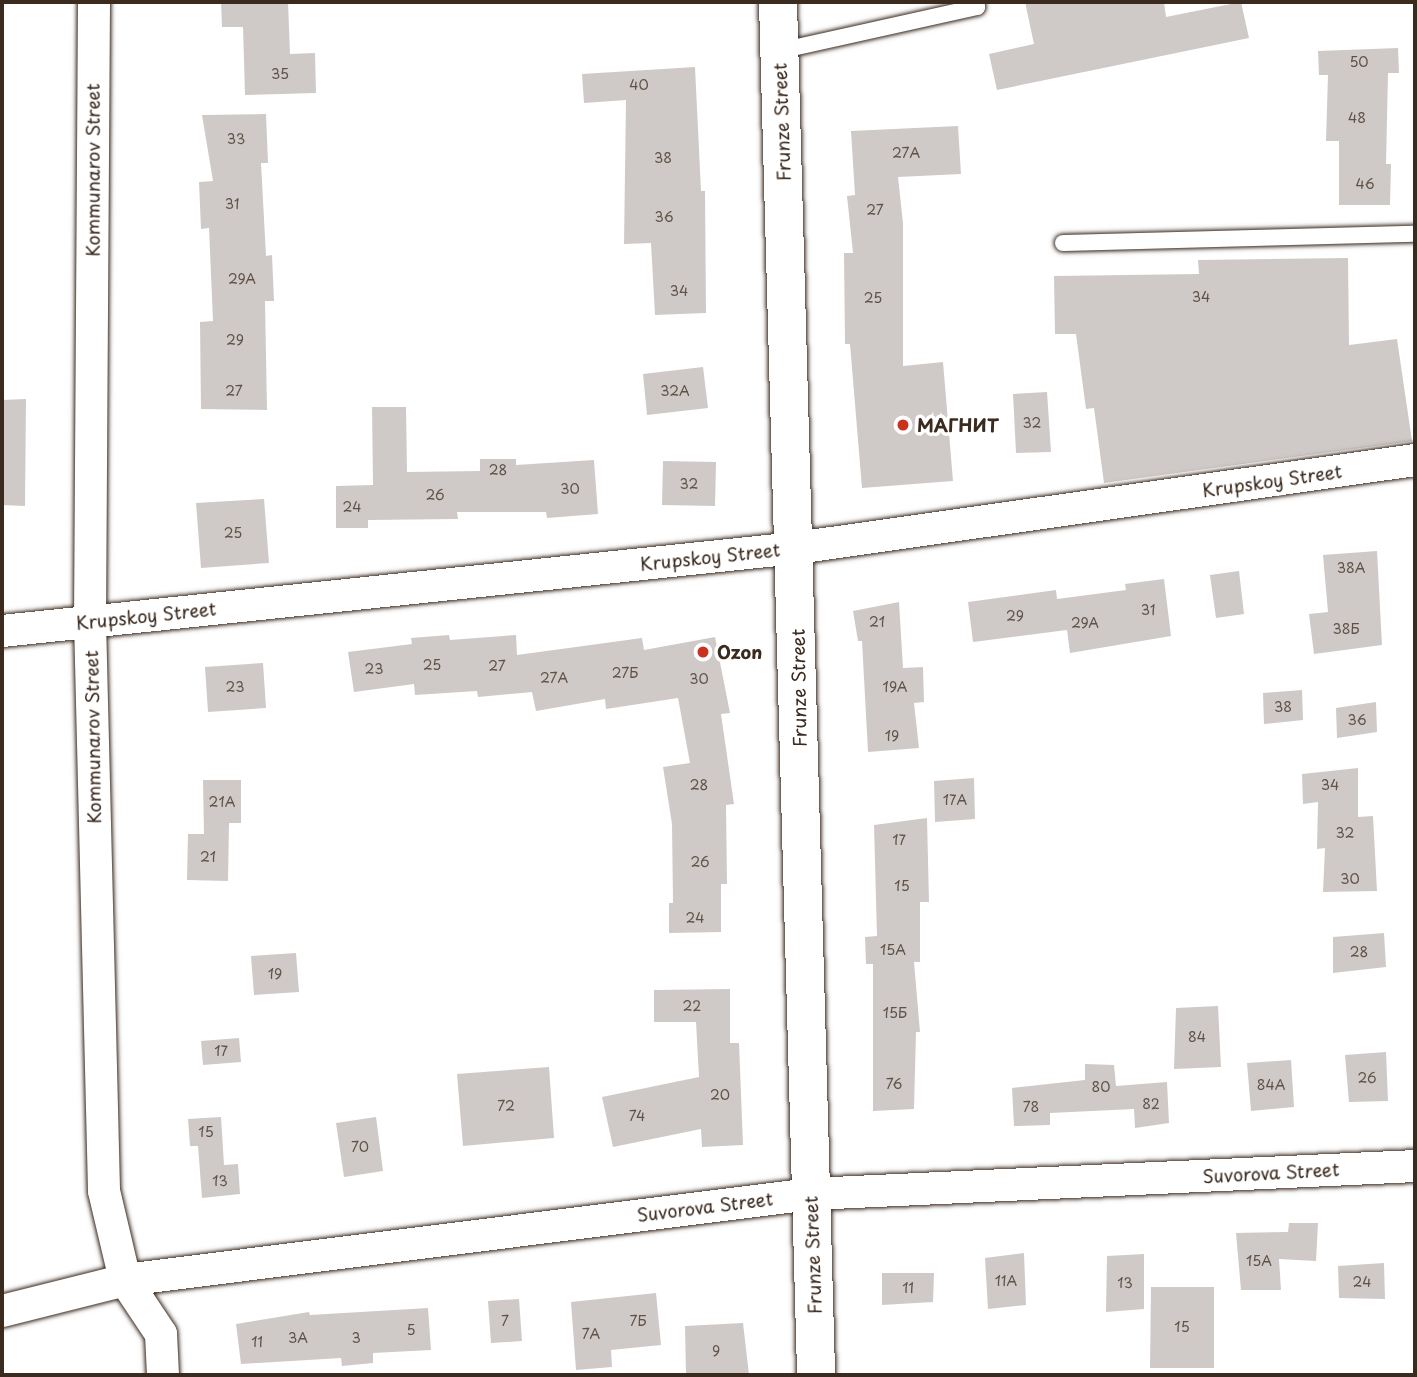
<!DOCTYPE html>
<html>
<head>
<meta charset="utf-8">
<style>
  body { margin:0 }
  #map { position:relative; width:1417px; height:1377px; overflow:hidden; background:#fff; font-family:"Playpen Sans",sans-serif }
  div>[style] { position:absolute }
  [style*='--x'] { left:calc(var(--x)*1px); top:calc(var(--y)*1px); width:calc(var(--w)*1px); rotate:calc(var(--a)*1deg) }
  .building>* { inset:0; background:#cfcac7 }
  .roads { filter:drop-shadow(0 0 2px #3b2a1e) drop-shadow(0 0 2px #3b2a1e) }
  .service>* { height:16px; margin:-8px; padding:0 8px; transform-origin:8px; border-radius:8px; background:#fff }
  .minor>* { height:32px; margin:-16px; padding:0 16px; transform-origin:16px; border-radius:16px; background:#fff }
  .secondary>* { height:38px; margin:-19px; padding:0 19px; transform-origin:19px; border-radius:19px; background:#fff }
  .dots>* { width:19px; height:19px; translate:-50% -50%; box-sizing:border-box; border:4px solid #fff; border-radius:50% }
  span { translate:-50% -50%; white-space:nowrap; text-align:center; line-height:1.15; -webkit-text-stroke:7px #fff; paint-order:stroke }
  .number-label { font-size:14px; color:#605248 }
  .number-label span { -webkit-text-stroke-width:0 }
  .street-label { font-size:18px; color:#3b2a1e }
  .poi-label { font-size:18px; color:#3b2a1e; font-weight:700 }
  .left { translate:0 -50%; text-align:left }
  .frame { position:absolute; inset:0; border:4px solid #3b2a1e; pointer-events:none }
</style>
</head>
<body>
<div id="map">
  <div class="building">
    <i style="clip-path:polygon(221px 2px,288px 2px,290px 54px,315px 53px,316px 93px,245px 95px,243px 27px,222px 27px)"></i>
    <i style="clip-path:polygon(1025px 2px,1164px 2px,1166px 17px,1241px 2px,1249px 38px,997px 90px,989px 54px,1034px 44px)"></i>
    <i style="clip-path:polygon(1398px 48px,1399px 73px,1388px 73px,1386px 164px,1391px 164px,1390px 205px,1339px 205px,1339px 141px,1326px 141px,1328px 75px,1319px 75px,1318px 51px)"></i>
    <i style="clip-path:polygon(695px 67px,701px 191px,705px 191px,706px 313px,655px 315px,651px 243px,624px 244px,626px 100px,584px 103px,582px 74px)"></i>
    <i style="clip-path:polygon(266px 114px,268px 163px,261px 163px,266px 256px,272px 255px,274px 301px,265px 301px,267px 410px,201px 409px,200px 322px,213px 321px,209px 228px,201px 229px,199px 182px,213px 181px,202px 115px)"></i>
    <i style="clip-path:polygon(958px 126px,961px 174px,898px 177px,903px 223px,903px 366px,943px 362px,953px 481px,862px 488px,850px 344px,845px 344px,844px 253px,853px 253px,847px 196px,855px 195px,851px 131px)"></i>
    <i style="clip-path:polygon(1348px 258px,1349px 345px,1397px 339px,1412px 441px,1104px 483px,1094px 408px,1086px 409px,1076px 334px,1055px 334px,1054px 276px,1199px 274px,1198px 260px)"></i>
    <i style="clip-path:polygon(703px 367px,708px 408px,647px 415px,643px 374px)"></i>
    <i style="clip-path:polygon(1047px 392px,1051px 452px,1016px 453px,1013px 394px)"></i>
    <i style="clip-path:polygon(26px 399px,25px 506px,2px 505px,2px 400px)"></i>
    <i style="clip-path:polygon(372px 407px,406px 407px,407px 472px,480px 471px,480px 459px,516px 459px,516px 465px,594px 460px,598px 514px,547px 518px,546px 512px,457px 512px,458px 519px,368px 520px,368px 528px,336px 528px,336px 486px,373px 485px)"></i>
    <i style="clip-path:polygon(663px 461px,716px 462px,715px 506px,662px 505px)"></i>
    <i style="clip-path:polygon(264px 499px,269px 563px,201px 568px,196px 503px)"></i>
    <i style="clip-path:polygon(1377px 551px,1382px 645px,1314px 654px,1309px 614px,1328px 612px,1323px 555px)"></i>
    <i style="clip-path:polygon(1239px 571px,1244px 614px,1216px 618px,1210px 575px)"></i>
    <i style="clip-path:polygon(1164px 579px,1171px 636px,1070px 653px,1067px 630px,973px 642px,968px 602px,1056px 590px,1057px 599px,1126px 590px,1125px 584px)"></i>
    <i style="clip-path:polygon(899px 602px,903px 668px,923px 667px,924px 702px,914px 703px,919px 748px,868px 752px,862px 641px,858px 641px,853px 611px)"></i>
    <i style="clip-path:polygon(449px 635px,450px 640px,516px 635px,517px 655px,642px 638px,644px 650px,715px 637px,730px 713px,721px 714px,734px 804px,726px 805px,727px 884px,721px 884px,721px 932px,669px 933px,669px 903px,673px 903px,672px 824px,663px 767px,690px 763px,678px 698px,606px 709px,605px 699px,536px 711px,532px 692px,478px 697px,477px 691px,415px 695px,414px 684px,354px 692px,348px 652px,412px 644px,411px 638px)"></i>
    <i style="clip-path:polygon(263px 663px,266px 708px,208px 712px,205px 667px)"></i>
    <i style="clip-path:polygon(1302px 690px,1303px 720px,1264px 724px,1263px 693px)"></i>
    <i style="clip-path:polygon(1376px 702px,1377px 732px,1337px 738px,1336px 708px)"></i>
    <i style="clip-path:polygon(1358px 768px,1358px 817px,1373px 816px,1377px 891px,1323px 892px,1325px 848px,1317px 849px,1318px 802px,1303px 804px,1302px 774px)"></i>
    <i style="clip-path:polygon(974px 778px,975px 819px,935px 822px,934px 781px)"></i>
    <i style="clip-path:polygon(203px 780px,241px 780px,241px 823px,229px 823px,228px 881px,187px 880px,188px 834px,204px 834px)"></i>
    <i style="clip-path:polygon(927px 818px,929px 902px,920px 902px,920px 962px,914px 962px,920px 1032px,916px 1032px,914px 1109px,873px 1111px,873px 964px,866px 964px,865px 937px,877px 936px,874px 825px)"></i>
    <i style="clip-path:polygon(1384px 933px,1386px 967px,1333px 973px,1333px 937px)"></i>
    <i style="clip-path:polygon(296px 953px,299px 992px,254px 995px,251px 956px)"></i>
    <i style="clip-path:polygon(730px 989px,730px 1043px,739px 1043px,743px 1145px,702px 1147px,701px 1129px,613px 1147px,602px 1097px,699px 1077px,696px 1022px,654px 1022px,654px 990px)"></i>
    <i style="clip-path:polygon(1218px 1006px,1221px 1067px,1174px 1069px,1176px 1008px)"></i>
    <i style="clip-path:polygon(239px 1038px,241px 1062px,203px 1065px,201px 1041px)"></i>
    <i style="clip-path:polygon(1386px 1052px,1388px 1101px,1349px 1102px,1345px 1055px)"></i>
    <i style="clip-path:polygon(1291px 1060px,1294px 1107px,1251px 1111px,1247px 1063px)"></i>
    <i style="clip-path:polygon(1085px 1064px,1114px 1065px,1116px 1086px,1167px 1082px,1169px 1123px,1135px 1128px,1134px 1109px,1050px 1113px,1050px 1125px,1014px 1126px,1012px 1088px,1085px 1080px)"></i>
    <i style="clip-path:polygon(549px 1067px,554px 1138px,463px 1146px,457px 1074px)"></i>
    <i style="clip-path:polygon(221px 1117px,224px 1165px,238px 1164px,240px 1194px,202px 1198px,198px 1146px,190px 1146px,188px 1119px)"></i>
    <i style="clip-path:polygon(376px 1117px,383px 1171px,344px 1177px,336px 1123px)"></i>
    <i style="clip-path:polygon(1289px 1223px,1318px 1223px,1316px 1261px,1279px 1259px,1281px 1290px,1241px 1290px,1236px 1233px,1288px 1232px)"></i>
    <i style="clip-path:polygon(1024px 1253px,1026px 1305px,988px 1309px,985px 1258px)"></i>
    <i style="clip-path:polygon(1144px 1254px,1144px 1309px,1106px 1312px,1107px 1256px)"></i>
    <i style="clip-path:polygon(1384px 1263px,1385px 1299px,1339px 1298px,1338px 1266px)"></i>
    <i style="clip-path:polygon(882px 1273px,934px 1273px,933px 1302px,882px 1305px)"></i>
    <i style="clip-path:polygon(1151px 1287px,1214px 1287px,1214px 1368px,1150px 1368px)"></i>
    <i style="clip-path:polygon(656px 1293px,661px 1345px,611px 1350px,612px 1367px,576px 1370px,571px 1302px)"></i>
    <i style="clip-path:polygon(519px 1299px,522px 1341px,491px 1343px,488px 1301px)"></i>
    <i style="clip-path:polygon(428px 1308px,431px 1350px,373px 1353px,373px 1363px,342px 1366px,341px 1358px,241px 1364px,236px 1324px,309px 1312px,310px 1315px)"></i>
    <i style="clip-path:polygon(743px 1323px,749px 1375px,686px 1375px,685px 1326px)"></i>
  </div>
  <div class="roads">
    <div class="service">
      <i style="--x:779;--y:51;--w:203;--a:-12.5"></i>
      <i style="--x:977;--y:7;--w:5;--a:-101"></i>
      <i style="--x:1063;--y:243;--w:352;--a:-1.5"></i>
    </div>
    <div class="minor">
      <i style="--x:94;--y:2;--w:619;--a:90.37"></i>
      <i style="--x:90;--y:621;--w:570;--a:88.59"></i>
      <i style="--x:104;--y:1191;--w:91;--a:76.7"></i>
      <i style="--x:125;--y:1280;--w:65;--a:56.3"></i>
      <i style="--x:161;--y:1334;--w:41;--a:87.2"></i>
      <i style="--x:2;--y:631;--w:798;--a:-5.97"></i>
      <i style="--x:796;--y:548;--w:625;--a:-8.09"></i>
      <i style="--x:2;--y:1311;--w:127;--a:-14.1"></i>
      <i style="--x:125;--y:1280;--w:691;--a:-7.15"></i>
      <i style="--x:811;--y:1194;--w:605;--a:-2.65"></i>
    </div>
    <div class="secondary">
      <i style="--x:778;--y:2;--w:1374;--a:88.41"></i>
    </div>
  </div>
  <div class="dots">
    <i style="left:903px;top:425px;background:#c8321e"></i>
    <i style="left:703px;top:652px;background:#c8321e"></i>
  </div>
  <div class="number-label">
    <span style="left:1359px;top:62px">50</span>
    <span style="left:280px;top:74px">35</span>
    <span style="left:639px;top:85px">40</span>
    <span style="left:1357px;top:118px">48</span>
    <span style="left:236px;top:139px">33</span>
    <span style="left:906px;top:153px">27А</span>
    <span style="left:663px;top:158px">38</span>
    <span style="left:1365px;top:184px">46</span>
    <span style="left:232px;top:204px">31</span>
    <span style="left:875px;top:210px">27</span>
    <span style="left:664px;top:217px">36</span>
    <span style="left:242px;top:279px">29А</span>
    <span style="left:679px;top:291px">34</span>
    <span style="left:1201px;top:297px">34</span>
    <span style="left:873px;top:298px">25</span>
    <span style="left:235px;top:340px">29</span>
    <span style="left:234px;top:391px">27</span>
    <span style="left:675px;top:391px">32А</span>
    <span style="left:1032px;top:423px">32</span>
    <span style="left:498px;top:470px">28</span>
    <span style="left:689px;top:484px">32</span>
    <span style="left:570px;top:489px">30</span>
    <span style="left:435px;top:495px">26</span>
    <span style="left:352px;top:507px">24</span>
    <span style="left:233px;top:533px">25</span>
    <span style="left:1351px;top:568px">38А</span>
    <span style="left:1148px;top:610px">31</span>
    <span style="left:1015px;top:616px">29</span>
    <span style="left:877px;top:622px">21</span>
    <span style="left:1085px;top:623px">29А</span>
    <span style="left:1346px;top:629px">38Б</span>
    <span style="left:432px;top:665px">25</span>
    <span style="left:497px;top:666px">27</span>
    <span style="left:374px;top:669px">23</span>
    <span style="left:625px;top:673px">27Б</span>
    <span style="left:554px;top:678px">27А</span>
    <span style="left:699px;top:679px">30</span>
    <span style="left:235px;top:687px">23</span>
    <span style="left:895px;top:687px">19А</span>
    <span style="left:1283px;top:707px">38</span>
    <span style="left:1357px;top:720px">36</span>
    <span style="left:892px;top:736px">19</span>
    <span style="left:699px;top:785px">28</span>
    <span style="left:1330px;top:785px">34</span>
    <span style="left:955px;top:800px">17А</span>
    <span style="left:222px;top:802px">21А</span>
    <span style="left:1345px;top:833px">32</span>
    <span style="left:899px;top:840px">17</span>
    <span style="left:208px;top:857px">21</span>
    <span style="left:700px;top:862px">26</span>
    <span style="left:1350px;top:879px">30</span>
    <span style="left:902px;top:886px">15</span>
    <span style="left:695px;top:918px">24</span>
    <span style="left:893px;top:950px">15А</span>
    <span style="left:1359px;top:952px">28</span>
    <span style="left:275px;top:974px">19</span>
    <span style="left:692px;top:1006px">22</span>
    <span style="left:895px;top:1013px">15Б</span>
    <span style="left:1197px;top:1037px">84</span>
    <span style="left:221px;top:1051px">17</span>
    <span style="left:1367px;top:1078px">26</span>
    <span style="left:894px;top:1084px">76</span>
    <span style="left:1271px;top:1085px">84А</span>
    <span style="left:1101px;top:1087px">80</span>
    <span style="left:720px;top:1095px">20</span>
    <span style="left:1151px;top:1104px">82</span>
    <span style="left:506px;top:1106px">72</span>
    <span style="left:1031px;top:1107px">78</span>
    <span style="left:637px;top:1116px">74</span>
    <span style="left:206px;top:1132px">15</span>
    <span style="left:360px;top:1147px">70</span>
    <span style="left:220px;top:1181px">13</span>
    <span style="left:1259px;top:1261px">15А</span>
    <span style="left:1006px;top:1281px">11А</span>
    <span style="left:1362px;top:1282px">24</span>
    <span style="left:1125px;top:1283px">13</span>
    <span style="left:908px;top:1288px">11</span>
    <span style="left:505px;top:1321px">7</span>
    <span style="left:638px;top:1321px">7Б</span>
    <span style="left:1182px;top:1327px">15</span>
    <span style="left:411px;top:1330px">5</span>
    <span style="left:591px;top:1334px">7А</span>
    <span style="left:298px;top:1338px">3А</span>
    <span style="left:356px;top:1338px">3</span>
    <span style="left:257px;top:1342px">11</span>
    <span style="left:716px;top:1351px">9</span>
  </div>
  <div class="street-label">
    <span style="left:782px;top:122px;rotate:-92deg">Frunze Street</span>
    <span style="left:93px;top:170px;rotate:-90deg">Kommunarov Street</span>
    <span style="left:1272px;top:481px;rotate:-8deg">Krupskoy Street</span>
    <span style="left:710px;top:557px;rotate:-6deg">Krupskoy Street</span>
    <span style="left:146px;top:616px;rotate:-6deg">Krupskoy Street</span>
    <span style="left:799px;top:688px;rotate:-91deg">Frunze Street</span>
    <span style="left:93px;top:737px;rotate:-91deg">Kommunarov Street</span>
    <span style="left:1271px;top:1173px;rotate:-3deg">Suvorova Street</span>
    <span style="left:705px;top:1207px;rotate:-7deg">Suvorova Street</span>
    <span style="left:813px;top:1255px;rotate:-92deg">Frunze Street</span>
  </div>
  <div class="poi-label">
    <span class="left" style="left:917px;top:425px">МАГНИТ</span>
    <span class="left" style="left:717px;top:652px">Ozon</span>
  </div>
  <div class="frame"></div>
</div>
</body>
</html>
